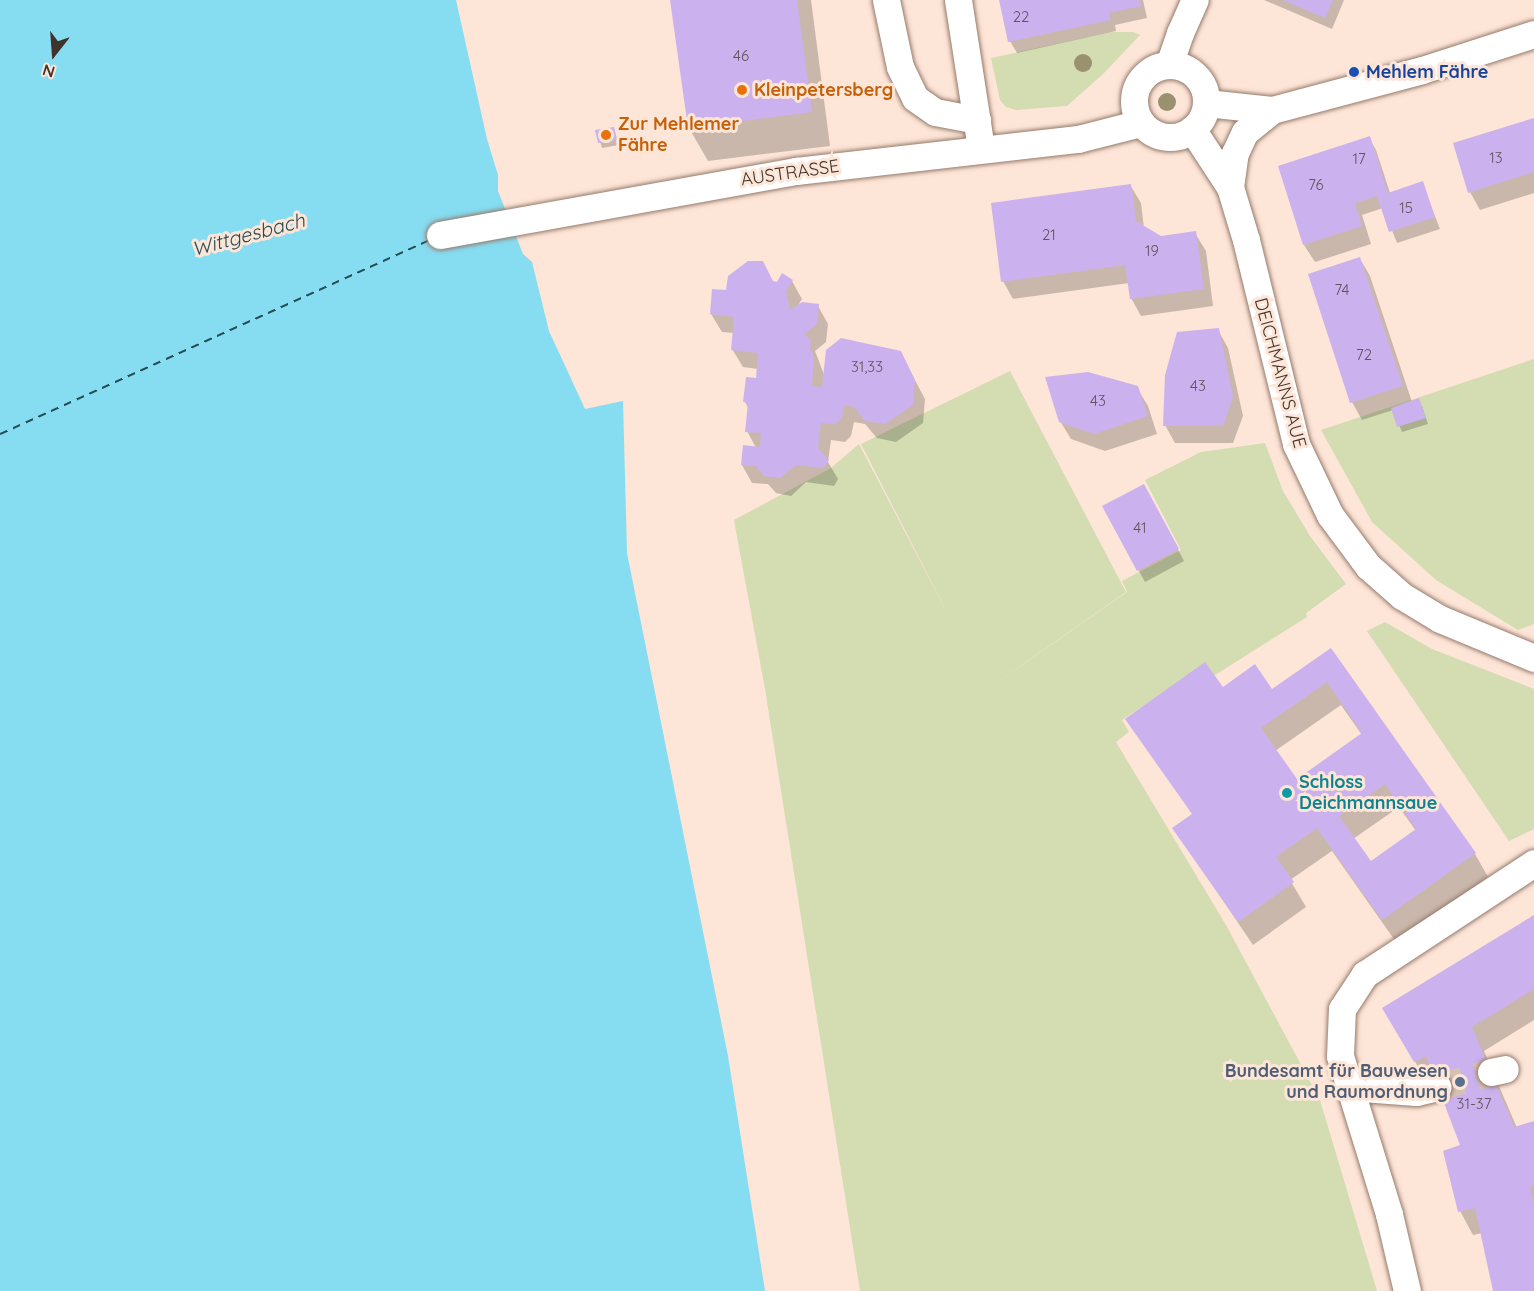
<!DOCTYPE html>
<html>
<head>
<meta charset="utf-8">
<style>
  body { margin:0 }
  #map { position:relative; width:1534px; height:1291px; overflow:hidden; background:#fde5d7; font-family:Quicksand,sans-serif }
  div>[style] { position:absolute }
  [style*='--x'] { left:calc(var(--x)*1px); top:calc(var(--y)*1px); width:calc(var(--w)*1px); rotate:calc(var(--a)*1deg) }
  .green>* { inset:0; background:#d4dcb2 }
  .water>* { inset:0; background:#86dcf0 }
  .shadow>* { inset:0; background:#0003 }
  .ferry>* { height:1.5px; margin-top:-0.75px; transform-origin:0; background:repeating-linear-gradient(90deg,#244c55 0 8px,transparent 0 14px) }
  .building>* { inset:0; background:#cbb2ee }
  .minor-tunnel>* { height:27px; margin-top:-13.5px; transform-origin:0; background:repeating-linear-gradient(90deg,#d7c1b5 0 27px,transparent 0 41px) }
  .roads { filter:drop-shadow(0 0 2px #957a6a) drop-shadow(0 0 2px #957a6a) }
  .minor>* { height:27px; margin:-13.5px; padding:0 13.5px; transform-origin:13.5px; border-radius:13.5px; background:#fff }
  .minor>.ring { margin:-13.5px; padding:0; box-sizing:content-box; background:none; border:27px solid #fff; border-radius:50% }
  .trees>* { width:18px; height:18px; margin:-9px; border-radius:50%; background:#999170 }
  .dots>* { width:16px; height:16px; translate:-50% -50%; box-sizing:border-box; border:3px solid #fde5d7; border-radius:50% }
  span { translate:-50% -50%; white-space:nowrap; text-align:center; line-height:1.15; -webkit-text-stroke:6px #fde5d7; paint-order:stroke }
  .number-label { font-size:15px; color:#62535c }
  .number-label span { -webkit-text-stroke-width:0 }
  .transit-label { font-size:18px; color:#164399; font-weight:700 }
  .left { translate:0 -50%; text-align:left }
  .food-label { font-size:18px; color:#c56008; font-weight:700 }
  .street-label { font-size:18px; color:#3f332c }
  .culture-label { font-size:18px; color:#0d838f; font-weight:700 }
  .service-label { font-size:18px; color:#4e5e75; font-weight:700 }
  .right { translate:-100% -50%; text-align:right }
  .water-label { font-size:20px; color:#244c55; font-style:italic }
  .north { position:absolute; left:24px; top:24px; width:60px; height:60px; -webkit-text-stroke:4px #fde5d7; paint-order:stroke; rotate:197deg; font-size:16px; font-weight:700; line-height:24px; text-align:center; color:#3f332c }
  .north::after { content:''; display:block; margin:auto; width:21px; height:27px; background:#3f332c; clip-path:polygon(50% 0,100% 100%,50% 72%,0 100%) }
</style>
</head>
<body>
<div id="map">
  <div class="green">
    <i style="clip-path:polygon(1111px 32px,1133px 32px,1140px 35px,1103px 74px,1067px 106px,1016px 110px,1006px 107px,1000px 100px,991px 58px)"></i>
    <i style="clip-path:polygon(1534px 359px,1534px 624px,1518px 630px,1436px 580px,1372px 522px,1321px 430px)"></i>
    <i style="clip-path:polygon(1010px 371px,1126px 592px,986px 690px,1127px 592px,1122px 581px,1181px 550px,1145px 480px,1201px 452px,1265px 443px,1283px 491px,1310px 536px,1346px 584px,1306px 613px,1307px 617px,1212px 677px,1204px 667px,1122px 720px,1129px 732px,1116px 742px,1226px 925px,1320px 1100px,1377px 1291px,860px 1291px,765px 689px,734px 520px,831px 468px,859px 444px,953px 624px,861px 444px)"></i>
    <i style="clip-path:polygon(1385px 622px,1432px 649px,1534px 689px,1534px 829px,1509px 841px,1367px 631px)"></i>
  </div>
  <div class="water">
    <i style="clip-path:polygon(0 0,456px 0,487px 139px,498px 175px,498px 191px,523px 254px,532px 262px,549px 331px,585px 409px,623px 401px,627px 553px,728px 1056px,765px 1291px,0 1291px)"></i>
  </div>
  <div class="shadow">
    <i style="clip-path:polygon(672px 0,811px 0,830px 146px,708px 161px,689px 128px)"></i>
    <i style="clip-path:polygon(1001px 0,1143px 0,1147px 18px,1115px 25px,1116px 31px,1017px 53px,1010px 41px)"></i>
    <i style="clip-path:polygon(1264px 0,1344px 0,1332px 29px)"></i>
    <i style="clip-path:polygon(1534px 119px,1534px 193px,1480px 210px,1470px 192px)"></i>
    <i style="clip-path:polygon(614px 129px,619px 145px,602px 148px,597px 131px)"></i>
    <i style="clip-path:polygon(1369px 138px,1376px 150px,1390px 193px,1422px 183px,1440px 229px,1397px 243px,1383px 208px,1362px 215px,1371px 244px,1315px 262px,1304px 245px)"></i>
    <i style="clip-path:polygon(1130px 185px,1141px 203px,1144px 228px,1160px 238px,1195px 233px,1206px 251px,1213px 306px,1141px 316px,1131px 298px,1129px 283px,1013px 299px,1003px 281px)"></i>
    <i style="clip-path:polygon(1360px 259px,1370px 276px,1412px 402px,1422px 406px,1428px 424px,1402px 432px,1393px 410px,1362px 420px,1352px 402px)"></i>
    <i style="clip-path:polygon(792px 281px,802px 299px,797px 307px,818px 306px,828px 324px,826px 342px,815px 351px,825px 377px,900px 352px,925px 399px,923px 423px,896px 442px,877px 438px,865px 424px,854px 422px,851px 436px,845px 442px,831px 440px,828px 462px,838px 479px,834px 486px,806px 482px,791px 496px,776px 493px,768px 484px,752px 483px,742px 465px,756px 448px,747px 431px,749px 409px,745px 402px,757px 380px,758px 369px,743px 367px,732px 349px,734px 333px,722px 332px,711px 314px,728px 292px)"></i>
    <i style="clip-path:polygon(1218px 330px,1228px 348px,1243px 416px,1233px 443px,1175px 443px,1165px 425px)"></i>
    <i style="clip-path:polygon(1137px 388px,1148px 406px,1157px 434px,1105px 451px,1071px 439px,1060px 421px)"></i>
    <i style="clip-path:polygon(1150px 497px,1184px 561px,1145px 582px,1104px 507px)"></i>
    <i style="clip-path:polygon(evenodd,1331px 650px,1475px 854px,1488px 877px,1396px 942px,1332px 851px,1290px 880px,1306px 907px,1253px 945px,1174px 828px,1193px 815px,1223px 689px,1272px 691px,1331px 650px,1341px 705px,1362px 735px,1297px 781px,1275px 751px,1341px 705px,1331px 650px,1399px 807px,1416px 831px,1371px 863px,1353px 839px,1399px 807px)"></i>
    <i style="clip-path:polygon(1534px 917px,1534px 1020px,1484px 1051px,1517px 1128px,1534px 1123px,1534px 1291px,1495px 1291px,1482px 1233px,1473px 1235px,1460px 1211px,1462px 1146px,1437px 1081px,1428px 1084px,1384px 1008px)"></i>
  </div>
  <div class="ferry">
    <i style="--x:0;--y:434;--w:471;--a:-24.3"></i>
  </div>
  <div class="building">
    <i style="clip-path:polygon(670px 0,797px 0,812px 112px,688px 128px)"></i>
    <i style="clip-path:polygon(999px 0,1140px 0,1141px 6px,1109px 13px,1111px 20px,1008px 42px)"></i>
    <i style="clip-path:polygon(1283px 0,1333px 0,1325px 18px)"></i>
    <i style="clip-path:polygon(1534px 118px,1534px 172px,1468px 193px,1453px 143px)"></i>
    <i style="clip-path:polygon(614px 127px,617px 140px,598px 143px,595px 130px)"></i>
    <i style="clip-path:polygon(1370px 136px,1388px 193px,1423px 181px,1435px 217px,1389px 232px,1377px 196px,1355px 203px,1362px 226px,1303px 245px,1278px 166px)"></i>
    <i style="clip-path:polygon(1131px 184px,1136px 221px,1161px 236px,1196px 231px,1204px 289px,1130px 299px,1125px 265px,1001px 282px,991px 203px)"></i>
    <i style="clip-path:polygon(1360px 257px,1403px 386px,1350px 403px,1308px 274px)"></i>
    <i style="clip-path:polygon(748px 261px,763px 261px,773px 281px,777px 282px,782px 273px,793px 280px,786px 291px,790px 310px,802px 302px,819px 304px,817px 324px,805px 334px,811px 341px,810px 349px,814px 357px,812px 386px,822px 387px,826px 350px,841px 338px,901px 351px,915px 380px,913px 405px,885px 424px,865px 421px,854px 407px,844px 405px,842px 418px,835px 424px,821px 423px,818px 448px,829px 460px,823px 468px,796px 465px,780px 478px,764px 476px,756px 466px,741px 465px,743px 445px,760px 447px,761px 433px,745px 432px,748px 403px,743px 402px,746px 377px,756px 378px,758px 353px,731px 350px,734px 317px,710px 314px,712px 289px,726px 290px,728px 276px)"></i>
    <i style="clip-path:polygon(1219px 328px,1233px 397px,1223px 426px,1163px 426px,1165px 375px,1177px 332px)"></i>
    <i style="clip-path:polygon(1088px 372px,1138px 386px,1148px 416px,1094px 434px,1059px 422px,1045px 377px)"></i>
    <i style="clip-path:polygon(1419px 398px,1426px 418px,1397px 427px,1391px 408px)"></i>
    <i style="clip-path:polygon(1144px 484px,1179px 549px,1137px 571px,1102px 506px)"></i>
    <i style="clip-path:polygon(evenodd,1331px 648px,1476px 853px,1382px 920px,1317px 828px,1276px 857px,1294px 882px,1238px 922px,1172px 828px,1192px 814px,1125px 719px,1205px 662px,1223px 687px,1255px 664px,1272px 689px,1331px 648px,1327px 682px,1362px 733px,1297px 779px,1261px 728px,1327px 682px,1331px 648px,1385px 784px,1416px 829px,1371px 861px,1339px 816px,1385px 784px)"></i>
    <i style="clip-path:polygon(1534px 915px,1534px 989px,1472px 1027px,1514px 1127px,1534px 1121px,1534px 1186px,1530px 1187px,1534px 1205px,1534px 1291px,1493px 1291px,1475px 1208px,1458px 1212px,1443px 1151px,1460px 1145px,1426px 1056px,1414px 1062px,1382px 1008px)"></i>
  </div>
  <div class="minor-tunnel">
    <i style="--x:1437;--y:1087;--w:56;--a:-15.5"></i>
  </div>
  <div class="roads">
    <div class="minor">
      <i style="--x:886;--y:0;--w:68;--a:78.2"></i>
      <i style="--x:900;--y:67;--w:34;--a:64"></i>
      <i style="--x:915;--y:98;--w:24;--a:35"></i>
      <i style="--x:935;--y:112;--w:43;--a:10.8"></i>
      <i style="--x:958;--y:0;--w:138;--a:81.2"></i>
      <i style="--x:1169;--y:65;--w:34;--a:-71"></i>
      <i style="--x:1180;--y:33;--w:36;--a:-66"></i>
      <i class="ring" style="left:1134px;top:65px;width:45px;height:45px"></i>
      <i style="--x:1206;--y:103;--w:66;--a:6.1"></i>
      <i style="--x:1272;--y:110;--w:155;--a:-14.9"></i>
      <i style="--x:1422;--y:70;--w:118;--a:-17.8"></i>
      <i style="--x:1192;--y:129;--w:69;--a:56.8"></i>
      <i style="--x:1230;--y:187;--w:55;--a:73.2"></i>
      <i style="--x:1246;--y:240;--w:210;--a:76.2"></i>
      <i style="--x:1296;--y:444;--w:79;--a:64.4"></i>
      <i style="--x:1330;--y:515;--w:64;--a:53.3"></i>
      <i style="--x:1368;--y:566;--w:45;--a:41.4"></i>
      <i style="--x:1402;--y:596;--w:44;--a:31.2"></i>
      <i style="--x:1440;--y:619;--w:102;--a:22.5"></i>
      <i style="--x:1230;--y:187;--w:34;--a:-82"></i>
      <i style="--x:1235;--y:153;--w:23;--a:-65"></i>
      <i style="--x:1245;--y:132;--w:35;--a:-39"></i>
      <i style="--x:440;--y:235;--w:362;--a:-10.2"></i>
      <i style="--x:796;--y:171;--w:284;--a:-6.5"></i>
      <i style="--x:1078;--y:139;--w:65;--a:-14.3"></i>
      <i style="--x:1491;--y:1072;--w:14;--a:-12"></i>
      <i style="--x:1349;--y:1087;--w:67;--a:4.3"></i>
      <i style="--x:1416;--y:1092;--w:22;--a:-13"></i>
      <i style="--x:1407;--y:1291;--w:79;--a:-103.2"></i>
      <i style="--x:1389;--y:1214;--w:165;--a:-107.2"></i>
      <i style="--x:1340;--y:1056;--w:47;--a:-87.6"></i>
      <i style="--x:1342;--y:1009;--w:42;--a:-56.7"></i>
      <i style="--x:1365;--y:974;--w:202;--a:-33.3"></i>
    </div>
  </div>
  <div class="trees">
    <i style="left:1083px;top:63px"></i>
    <i style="left:1167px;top:102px"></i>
  </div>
  <div class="dots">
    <i style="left:1354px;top:72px;background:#1a4fb4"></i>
    <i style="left:742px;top:90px;background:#e8710a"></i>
    <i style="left:606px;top:135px;background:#e8710a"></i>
    <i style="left:1287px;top:793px;background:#0f9aa8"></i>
    <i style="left:1460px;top:1082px;background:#5c6f8a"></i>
  </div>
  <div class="number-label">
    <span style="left:1021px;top:17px">22</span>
    <span style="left:741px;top:56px">46</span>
    <span style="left:1496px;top:158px">13</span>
    <span style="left:1359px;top:159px">17</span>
    <span style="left:1316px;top:185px">76</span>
    <span style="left:1406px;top:208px">15</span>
    <span style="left:1049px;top:235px">21</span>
    <span style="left:1152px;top:251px">19</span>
    <span style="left:1342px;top:290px">74</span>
    <span style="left:1364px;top:355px">72</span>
    <span style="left:867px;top:367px">31,33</span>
    <span style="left:1198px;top:386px">43</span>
    <span style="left:1098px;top:401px">43</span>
    <span style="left:1140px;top:528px">41</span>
    <span style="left:1474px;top:1104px">31-37</span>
  </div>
  <div class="transit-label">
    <span class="left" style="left:1366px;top:72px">Mehlem Fähre</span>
  </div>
  <div class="food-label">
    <span class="left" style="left:754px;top:90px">Kleinpetersberg</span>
    <span class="left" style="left:618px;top:135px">Zur Mehlemer<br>Fähre</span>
  </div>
  <div class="street-label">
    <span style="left:790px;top:173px;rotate:-8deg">AUSTRASSE</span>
    <span style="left:1280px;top:373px;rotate:75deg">DEICHMANNS AUE</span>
  </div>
  <div class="culture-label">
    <span class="left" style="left:1299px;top:793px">Schloss<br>Deichmannsaue</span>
  </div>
  <div class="service-label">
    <span class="right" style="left:1448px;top:1082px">Bundesamt für Bauwesen<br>und Raumordnung</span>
  </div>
  <div class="water-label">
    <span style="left:248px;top:234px;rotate:-15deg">Wittgesbach</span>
  </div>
  <div class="north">N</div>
</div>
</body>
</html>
